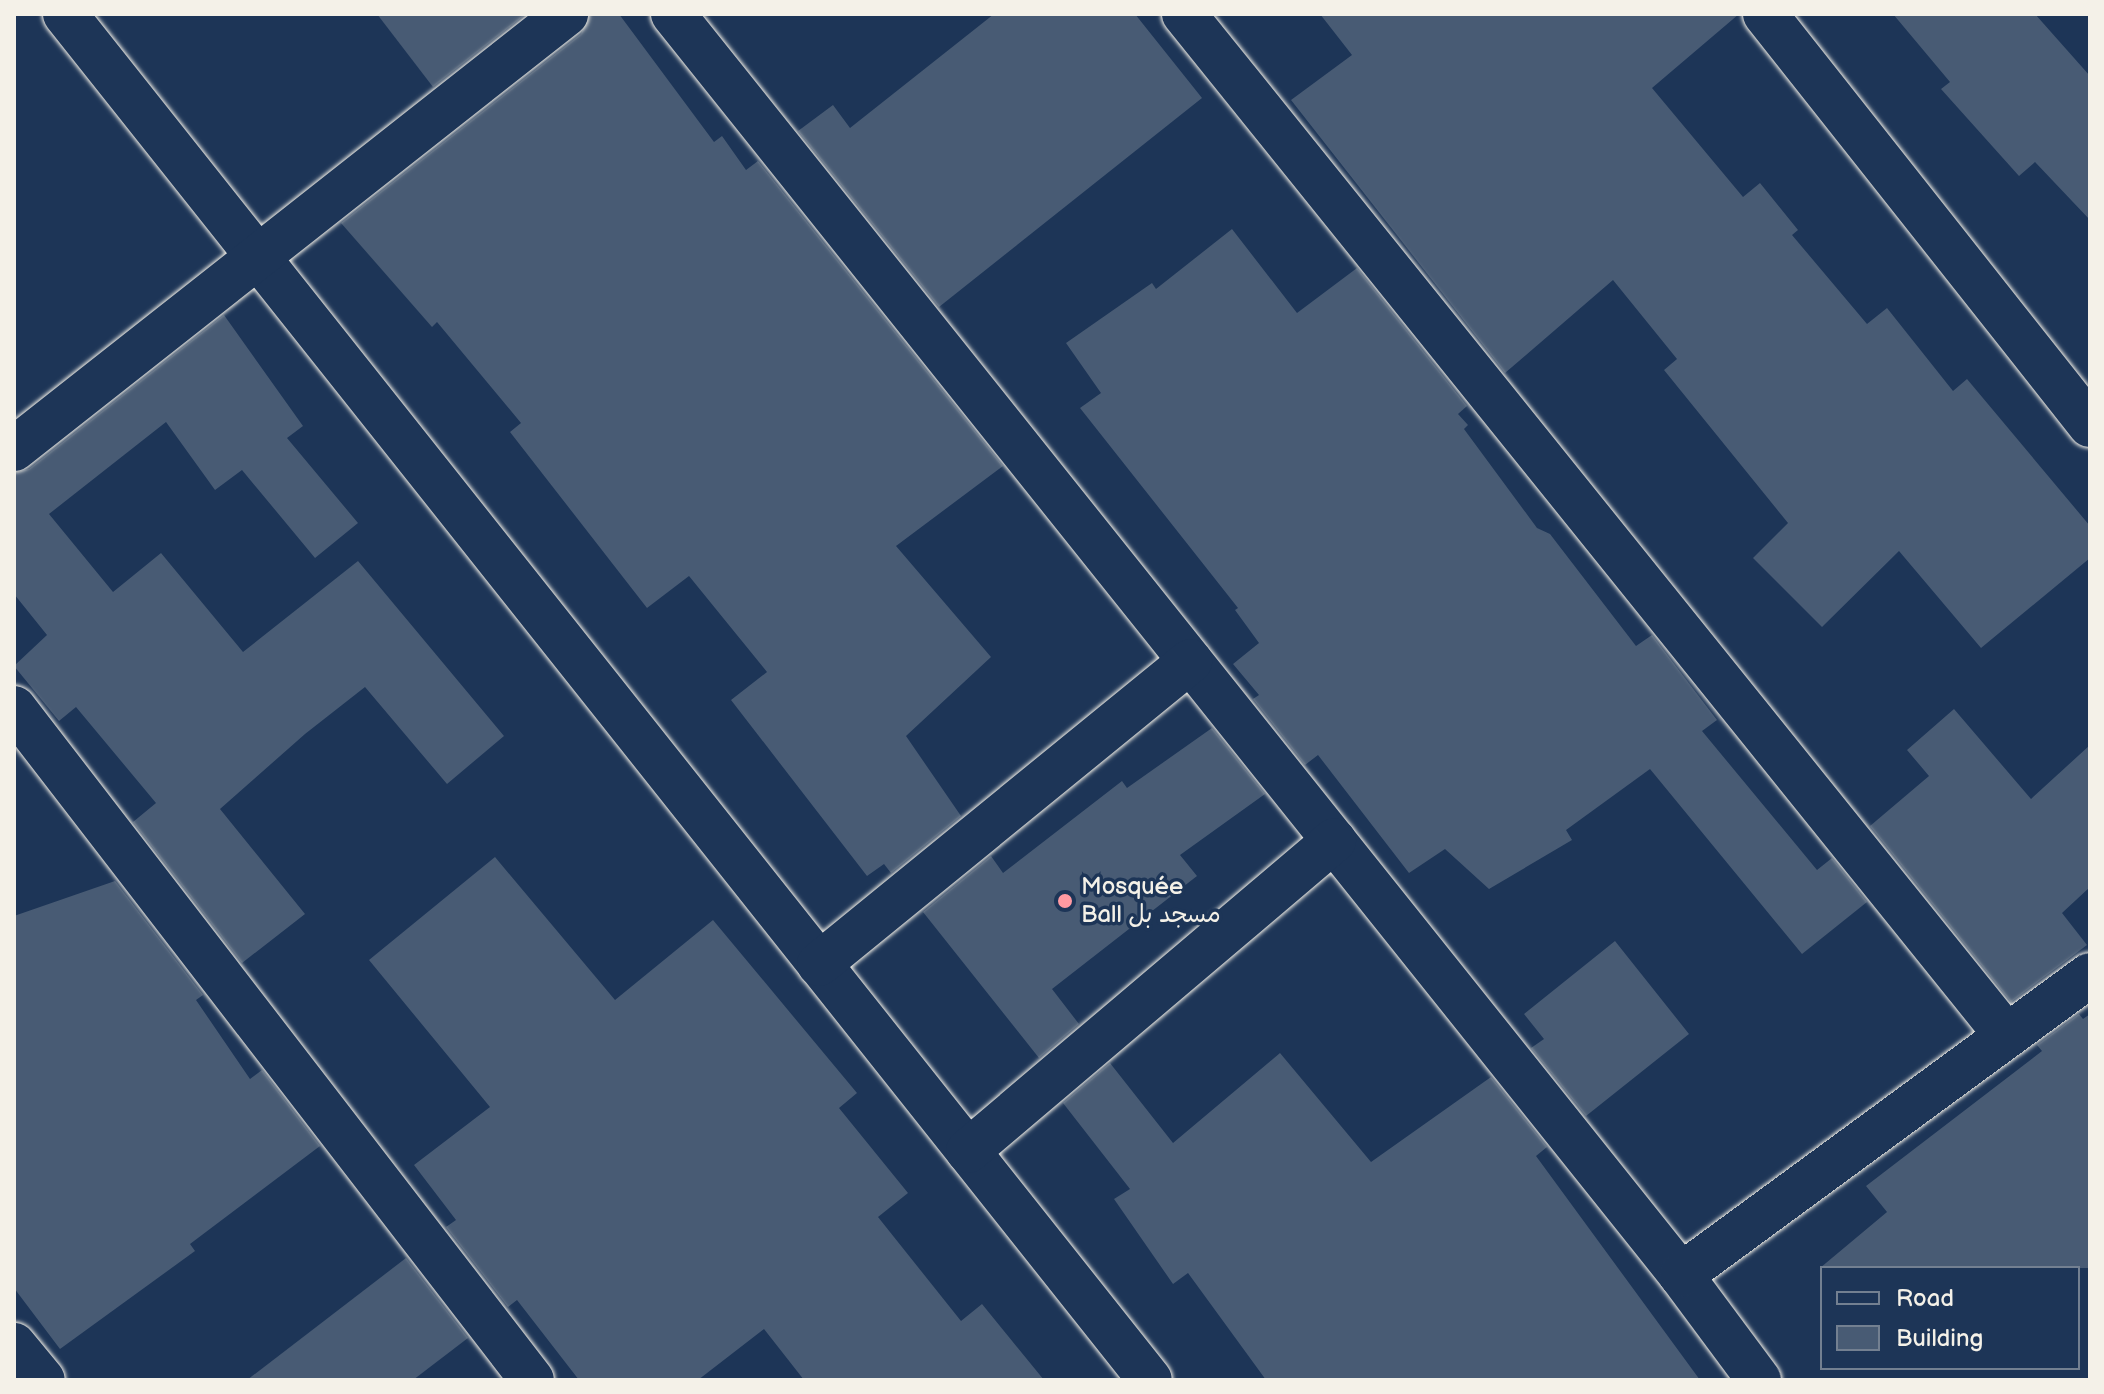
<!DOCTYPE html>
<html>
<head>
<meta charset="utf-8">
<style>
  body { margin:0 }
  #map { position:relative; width:2104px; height:1394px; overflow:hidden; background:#1d3557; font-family:"Balsamiq Sans","Playpen Sans Arabic",sans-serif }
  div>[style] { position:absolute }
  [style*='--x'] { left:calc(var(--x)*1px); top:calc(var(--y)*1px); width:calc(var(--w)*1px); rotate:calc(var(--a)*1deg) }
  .building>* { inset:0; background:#485b74 }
  .roads { filter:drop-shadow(0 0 2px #f4f1e8) drop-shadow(0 0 2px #f4f1e8) }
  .street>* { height:44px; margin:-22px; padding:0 22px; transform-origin:22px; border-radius:22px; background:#1d3557 }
  .dots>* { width:22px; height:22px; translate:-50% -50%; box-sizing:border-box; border:4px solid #1d3557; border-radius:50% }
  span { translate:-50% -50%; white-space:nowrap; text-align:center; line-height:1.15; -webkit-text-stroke:7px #1d3557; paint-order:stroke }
  .poi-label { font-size:24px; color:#f4f1e8 }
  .left { translate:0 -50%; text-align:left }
  .frame { position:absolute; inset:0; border:16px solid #f4f1e8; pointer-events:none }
  .legend { position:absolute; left:1820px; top:1266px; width:260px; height:104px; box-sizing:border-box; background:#1d3557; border:2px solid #738091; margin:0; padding:10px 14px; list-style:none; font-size:24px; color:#f4f1e8 }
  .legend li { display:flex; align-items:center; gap:16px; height:40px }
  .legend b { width:40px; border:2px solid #738091 }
</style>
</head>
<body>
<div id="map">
  <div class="building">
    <i style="clip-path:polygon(377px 14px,526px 14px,433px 87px)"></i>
    <i style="clip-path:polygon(590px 14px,619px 14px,714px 142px,722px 136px,746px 170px,758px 161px,1003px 466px,896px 546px,991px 657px,906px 736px,961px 816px,891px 873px,884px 864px,867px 876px,731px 700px,767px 672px,689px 576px,647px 608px,510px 432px,521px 423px,437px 322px,432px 327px,341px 223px,581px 34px)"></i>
    <i style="clip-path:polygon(994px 14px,1135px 14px,1202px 98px,939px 307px,798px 131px,833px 105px,850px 128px)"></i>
    <i style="clip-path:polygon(1320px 14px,1739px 14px,1652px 88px,1743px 197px,1760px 183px,1798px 230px,1792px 235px,1867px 324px,1887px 308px,1953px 391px,1967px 379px,2090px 526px,2090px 558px,1981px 648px,1899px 551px,1822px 627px,1753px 558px,1788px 523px,1664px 370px,1677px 359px,1613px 280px,1505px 373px,1291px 100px,1352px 55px)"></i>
    <i style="clip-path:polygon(1893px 14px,2035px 14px,2090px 76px,2090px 220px,2035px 162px,2019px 176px,1941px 89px,1950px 82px)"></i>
    <i style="clip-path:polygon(1232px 229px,1297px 313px,1357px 268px,1467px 406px,1458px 414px,1468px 425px,1464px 429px,1537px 528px,1550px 534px,1636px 646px,1652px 635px,1717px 720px,1702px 731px,1817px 870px,1832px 858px,1867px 902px,1802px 954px,1650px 769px,1566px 830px,1572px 840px,1489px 889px,1445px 849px,1409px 873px,1318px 755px,1305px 765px,1253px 699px,1259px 695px,1233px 664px,1259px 643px,1235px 610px,1238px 608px,1080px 408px,1101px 393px,1066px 343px,1152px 283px,1156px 289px)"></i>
    <i style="clip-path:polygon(224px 315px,303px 426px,287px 438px,358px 523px,315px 558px,242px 470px,215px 490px,166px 422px,49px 514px,113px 592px,161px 553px,243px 652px,358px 561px,504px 736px,447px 784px,365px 687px,305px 734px,220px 809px,305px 914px,242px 963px,133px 822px,156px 803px,76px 707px,59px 721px,14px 666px,47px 635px,14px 594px,14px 473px,29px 469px)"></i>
    <i style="clip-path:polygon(1954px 709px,2031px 799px,2090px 745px,2090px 887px,2062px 913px,2087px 945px,2011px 1002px,1870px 826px,1929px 776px,1907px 750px)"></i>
    <i style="clip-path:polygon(1212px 728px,1265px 794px,1180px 855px,1197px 876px,1052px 989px,1079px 1024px,1039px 1058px,923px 912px,991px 856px,1003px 873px,1122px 781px,1127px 788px)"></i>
    <i style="clip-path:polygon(495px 857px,615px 1000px,713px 920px,857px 1093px,839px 1108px,908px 1193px,878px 1217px,961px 1321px,982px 1304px,1044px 1380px,804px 1380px,764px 1329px,698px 1380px,579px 1380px,517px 1300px,508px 1307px,446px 1227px,456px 1220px,414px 1165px,490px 1107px,369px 960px)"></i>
    <i style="clip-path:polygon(115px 881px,203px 995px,196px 1000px,250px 1079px,262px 1070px,320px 1146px,190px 1244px,195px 1251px,60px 1349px,14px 1288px,14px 916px)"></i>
    <i style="clip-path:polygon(1615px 941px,1689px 1034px,1586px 1116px,1531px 1048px,1544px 1039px,1524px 1014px)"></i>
    <i style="clip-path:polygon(2079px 1014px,2083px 1019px,2090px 1014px,2090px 1268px,1820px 1268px,1887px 1212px,1866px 1186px,2042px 1051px,2037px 1045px)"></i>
    <i style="clip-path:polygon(1280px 1053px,1371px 1162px,1491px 1077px,1547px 1147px,1536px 1156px,1700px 1380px,1266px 1380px,1188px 1273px,1173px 1284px,1114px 1199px,1130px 1189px,1063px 1103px,1110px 1063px,1173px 1143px)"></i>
    <i style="clip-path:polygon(406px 1258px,468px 1338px,413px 1380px,247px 1380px)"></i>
  </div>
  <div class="roads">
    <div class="street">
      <i style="--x:65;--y:14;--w:1744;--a:51.54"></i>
      <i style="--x:673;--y:14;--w:1614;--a:51.36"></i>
      <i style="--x:1681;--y:1275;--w:131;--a:53.4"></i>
      <i style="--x:1184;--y:14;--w:1312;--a:51.16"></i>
      <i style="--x:1765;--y:14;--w:524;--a:51.66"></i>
      <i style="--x:14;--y:449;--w:703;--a:-38.24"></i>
      <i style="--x:14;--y:708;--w:848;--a:52.37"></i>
      <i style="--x:819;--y:964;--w:479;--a:-39.2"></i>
      <i style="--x:968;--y:1151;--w:480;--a:-40.3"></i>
      <i style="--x:1681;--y:1275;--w:507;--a:-36.26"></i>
      <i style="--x:14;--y:1345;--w:45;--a:50.4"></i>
    </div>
  </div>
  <div class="dots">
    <i style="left:1065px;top:901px;background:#ff9aa2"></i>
  </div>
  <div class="poi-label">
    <span class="left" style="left:1081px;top:901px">Mosquée<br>Ball مسجد بل</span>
  </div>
  <div class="frame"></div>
  <ul class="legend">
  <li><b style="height:10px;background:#1d3557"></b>Road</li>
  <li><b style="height:22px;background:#485b74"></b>Building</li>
  </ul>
</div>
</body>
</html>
